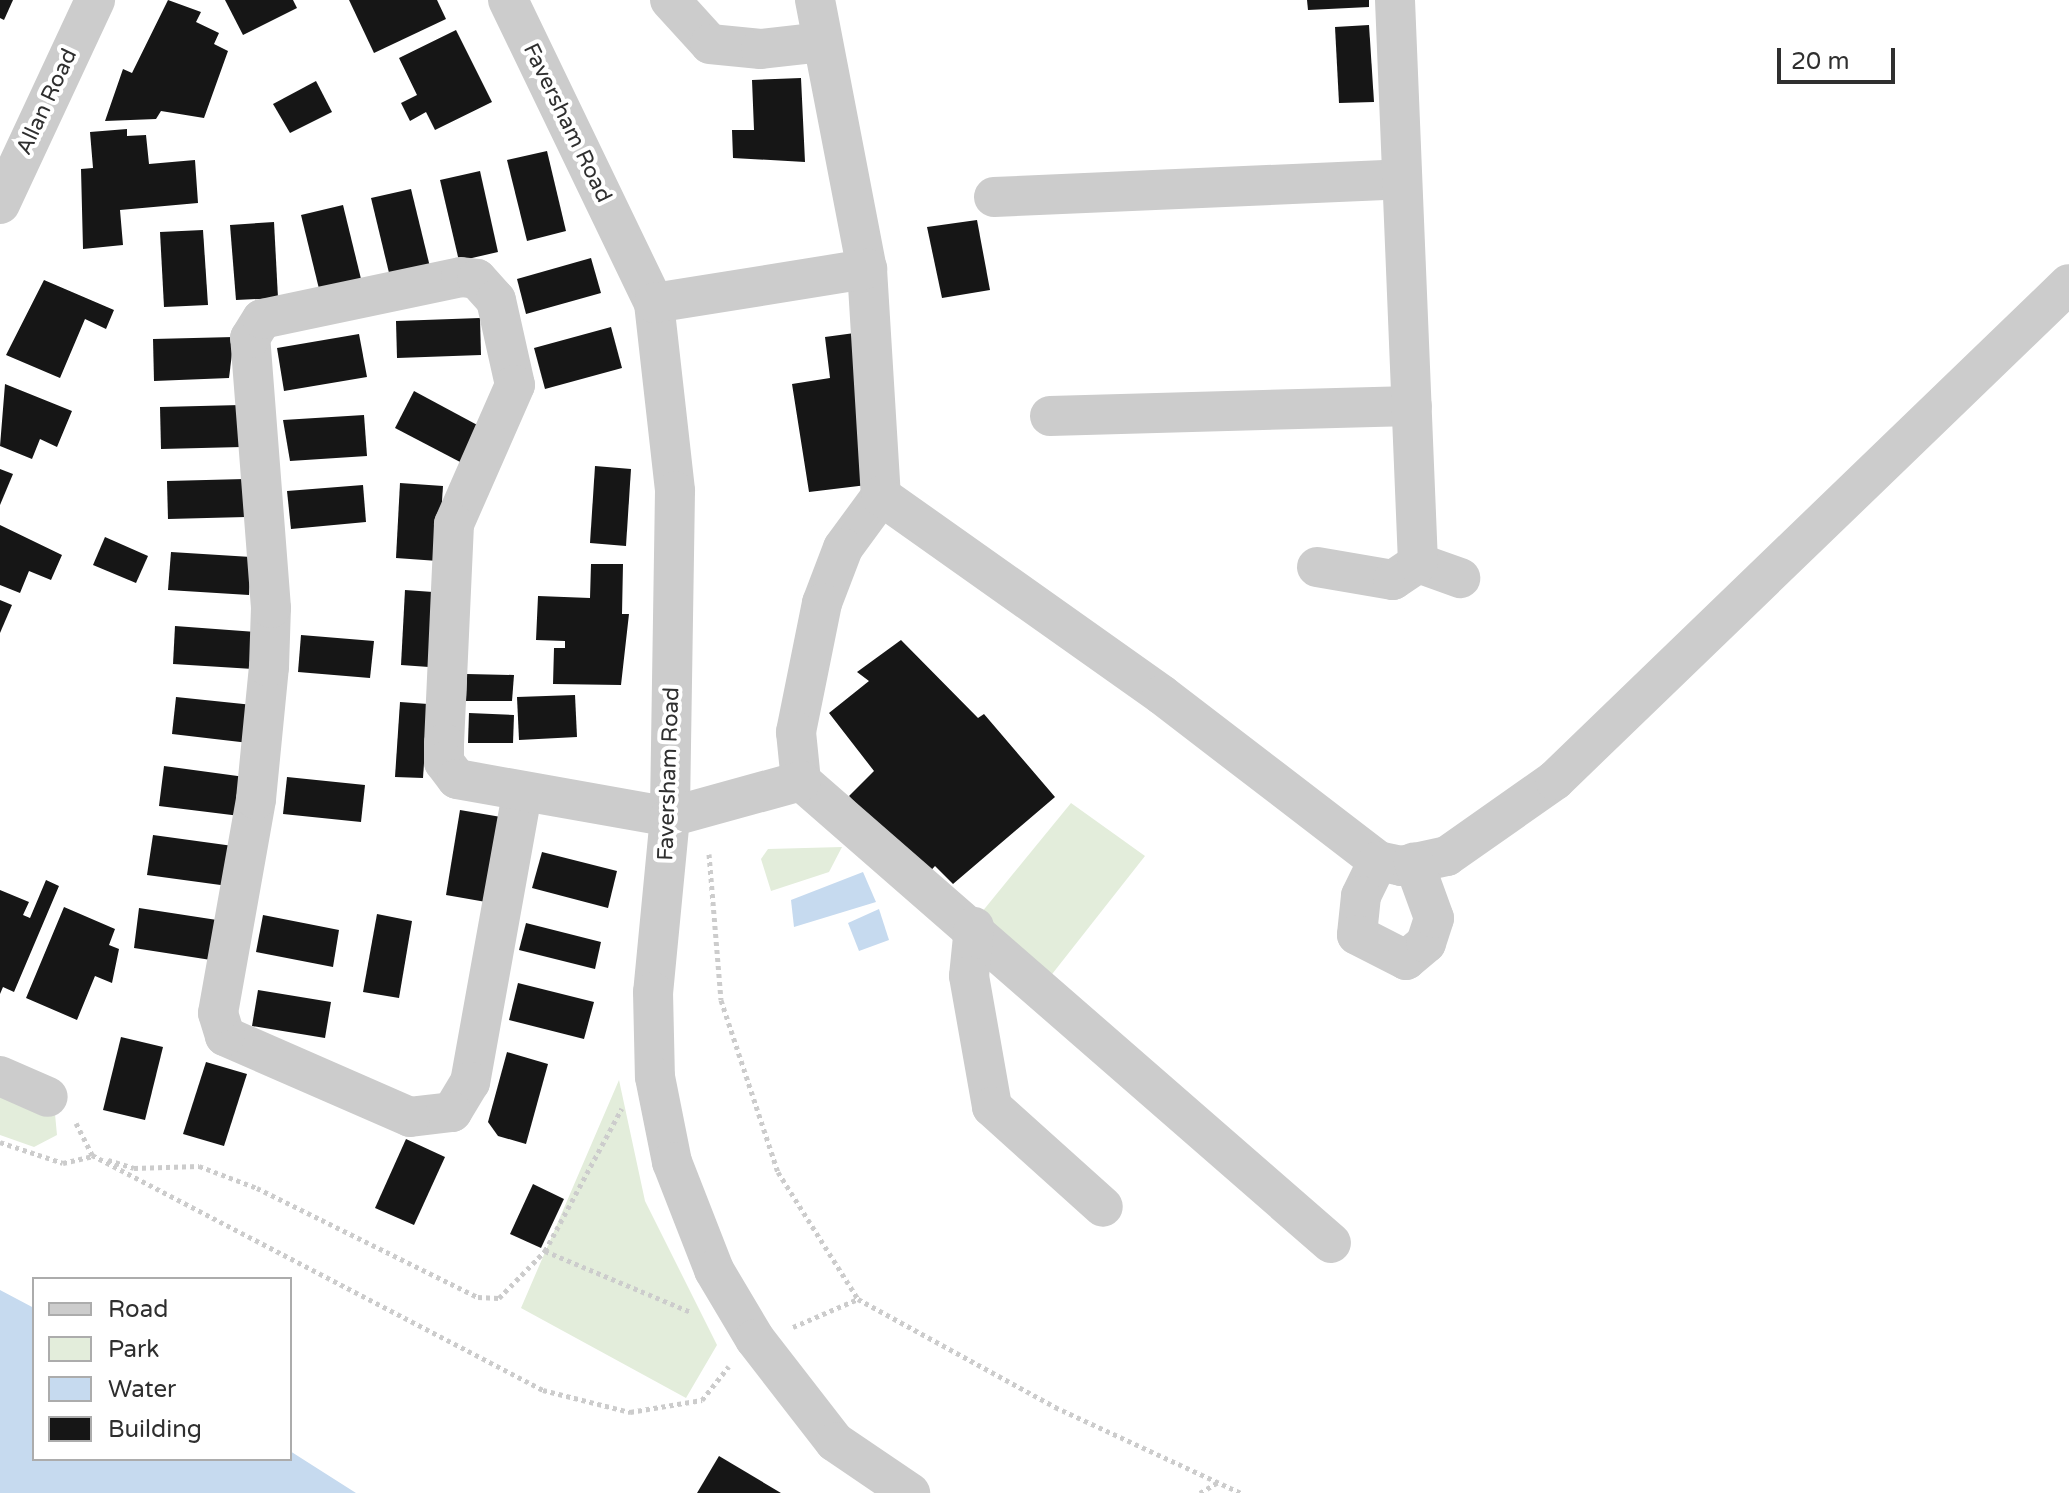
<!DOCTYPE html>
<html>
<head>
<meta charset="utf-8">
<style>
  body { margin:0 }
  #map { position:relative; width:2069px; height:1493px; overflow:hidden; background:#fff; font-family:"Varela Round",sans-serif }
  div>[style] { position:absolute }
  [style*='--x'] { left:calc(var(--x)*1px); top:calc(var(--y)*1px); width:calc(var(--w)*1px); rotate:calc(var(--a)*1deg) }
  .green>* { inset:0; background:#e3eddb }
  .water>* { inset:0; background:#c6daef }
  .building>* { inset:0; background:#161616 }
  .path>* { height:5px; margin-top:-2.5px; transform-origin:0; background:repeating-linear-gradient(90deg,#ccc 0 4px,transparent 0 8px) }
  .minor>* { height:40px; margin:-20px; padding:0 20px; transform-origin:20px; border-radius:20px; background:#ccc }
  span { translate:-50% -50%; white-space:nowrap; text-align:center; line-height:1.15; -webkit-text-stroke:8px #fff; paint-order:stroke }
  .street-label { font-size:22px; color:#2f2f2f }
  .legend { position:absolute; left:32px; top:1277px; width:260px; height:184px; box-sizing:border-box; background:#fff; border:2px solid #acacac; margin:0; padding:10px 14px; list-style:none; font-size:24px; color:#2f2f2f }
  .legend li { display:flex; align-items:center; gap:16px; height:40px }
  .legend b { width:40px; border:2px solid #acacac }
  .scale { position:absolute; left:1777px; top:48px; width:118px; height:36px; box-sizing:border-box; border:4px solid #2f2f2f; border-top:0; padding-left:10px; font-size:24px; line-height:28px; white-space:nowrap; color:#2f2f2f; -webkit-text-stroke:6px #fff; paint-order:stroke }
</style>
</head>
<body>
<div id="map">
  <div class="green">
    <i style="clip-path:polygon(1071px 803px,1145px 856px,1049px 978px,977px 918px)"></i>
    <i style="clip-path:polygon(842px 847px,829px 872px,771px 891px,761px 859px,768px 849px)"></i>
    <i style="clip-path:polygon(619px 1080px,645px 1201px,717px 1345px,686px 1398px,521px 1308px)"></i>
    <i style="clip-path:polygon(0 1082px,55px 1114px,57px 1135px,34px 1147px,0 1135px)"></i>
  </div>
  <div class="water">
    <i style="clip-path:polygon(863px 872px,876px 902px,794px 927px,791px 900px)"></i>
    <i style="clip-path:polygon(879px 909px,889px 940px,859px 951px,848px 923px)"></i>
    <i style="clip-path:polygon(0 1290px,34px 1308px,34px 1459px,290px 1459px,290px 1451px,356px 1493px,0 1493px)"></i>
  </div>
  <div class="building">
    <i style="clip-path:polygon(0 0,13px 0,4px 20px,0 18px)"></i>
    <i style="clip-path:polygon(168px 0,201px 12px,196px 22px,219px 33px,214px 44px,228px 51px,204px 118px,161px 111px,156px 119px,105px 121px,123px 69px,132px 73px)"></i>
    <i style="clip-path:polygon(225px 0,293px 0,297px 8px,243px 35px)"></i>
    <i style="clip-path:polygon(349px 0,437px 0,446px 19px,374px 53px)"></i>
    <i style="clip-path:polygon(1307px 0,1369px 0,1369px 7px,1308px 10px)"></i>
    <i style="clip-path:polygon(1369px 25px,1374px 102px,1339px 103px,1335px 27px)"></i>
    <i style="clip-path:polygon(456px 30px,492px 102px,435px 130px,426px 112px,410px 121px,401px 103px,417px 95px,399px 58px)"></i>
    <i style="clip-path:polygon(801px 78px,805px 162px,733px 158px,732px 130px,754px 130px,752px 80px)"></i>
    <i style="clip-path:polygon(316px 81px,332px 112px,290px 133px,273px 104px)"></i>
    <i style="clip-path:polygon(127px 129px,127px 136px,146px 135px,149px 164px,195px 160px,198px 203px,120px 210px,123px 245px,83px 249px,81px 169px,93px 168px,90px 132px)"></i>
    <i style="clip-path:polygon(547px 151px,566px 231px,527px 241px,507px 160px)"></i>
    <i style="clip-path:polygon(480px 171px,498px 252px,459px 261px,440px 180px)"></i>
    <i style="clip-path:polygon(411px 189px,430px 267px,390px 277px,371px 198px)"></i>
    <i style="clip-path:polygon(343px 205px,362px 283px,320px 293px,301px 215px)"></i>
    <i style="clip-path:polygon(977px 220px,990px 290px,942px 298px,927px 227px)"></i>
    <i style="clip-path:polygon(274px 222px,278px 298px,236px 300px,230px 225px)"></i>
    <i style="clip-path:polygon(203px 230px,208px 305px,164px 307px,160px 232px)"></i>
    <i style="clip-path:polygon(591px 258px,601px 293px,526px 314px,517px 279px)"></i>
    <i style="clip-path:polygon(44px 280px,114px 310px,106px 329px,85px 319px,60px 378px,6px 355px)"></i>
    <i style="clip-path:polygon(480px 318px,481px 355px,397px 358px,396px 321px)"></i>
    <i style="clip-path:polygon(611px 327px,622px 368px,545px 389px,534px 348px)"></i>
    <i style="clip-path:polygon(862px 332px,867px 485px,809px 492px,792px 384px,830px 378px,825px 337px)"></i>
    <i style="clip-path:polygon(359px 334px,367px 377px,284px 391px,277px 348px)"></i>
    <i style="clip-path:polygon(234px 337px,229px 378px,154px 381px,153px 339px)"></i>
    <i style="clip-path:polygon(5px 384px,72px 411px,57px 447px,40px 439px,32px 459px,0 446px)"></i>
    <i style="clip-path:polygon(414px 391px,481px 427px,462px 463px,395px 428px)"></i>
    <i style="clip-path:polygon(241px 405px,242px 447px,161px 449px,160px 407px)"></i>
    <i style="clip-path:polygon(364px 415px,367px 456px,290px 461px,283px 420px)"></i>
    <i style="clip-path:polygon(595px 466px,631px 469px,626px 546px,590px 543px)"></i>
    <i style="clip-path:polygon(0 469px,13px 474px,0 505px)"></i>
    <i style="clip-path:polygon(245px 479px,246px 517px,168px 519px,167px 481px)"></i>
    <i style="clip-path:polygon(400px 483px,443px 486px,438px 561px,396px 558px)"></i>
    <i style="clip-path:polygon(363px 485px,366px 522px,291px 529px,287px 491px)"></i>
    <i style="clip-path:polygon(0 525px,62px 555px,51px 580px,29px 571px,20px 593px,0 585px)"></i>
    <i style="clip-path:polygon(105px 537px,148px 556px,136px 583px,93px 565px)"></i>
    <i style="clip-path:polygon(171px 552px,251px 557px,249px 595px,168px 590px)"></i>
    <i style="clip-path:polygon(591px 564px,623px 564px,622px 614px,629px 614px,621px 685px,553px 684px,554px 648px,565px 648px,565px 641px,536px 640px,538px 596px,590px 598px)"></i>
    <i style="clip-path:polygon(405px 590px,433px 592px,429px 667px,401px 665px)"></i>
    <i style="clip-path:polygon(0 600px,12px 605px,0 633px)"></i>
    <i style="clip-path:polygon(175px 626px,256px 632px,253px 669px,173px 664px)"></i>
    <i style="clip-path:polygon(301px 635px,374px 641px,370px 678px,298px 672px)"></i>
    <i style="clip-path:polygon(901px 640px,978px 718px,984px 714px,1055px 797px,953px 884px,935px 866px,925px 877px,849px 796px,874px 771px,829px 713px,869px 681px,857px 672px)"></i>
    <i style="clip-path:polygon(467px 674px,514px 675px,512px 701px,466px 701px)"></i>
    <i style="clip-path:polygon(575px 695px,577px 737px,519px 740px,517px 697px)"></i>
    <i style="clip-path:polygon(176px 697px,253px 705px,249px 743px,172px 734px)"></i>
    <i style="clip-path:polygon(400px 702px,428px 704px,423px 778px,395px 777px)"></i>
    <i style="clip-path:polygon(469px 713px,514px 715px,513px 743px,468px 743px)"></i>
    <i style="clip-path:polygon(164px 766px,245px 777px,240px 816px,159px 806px)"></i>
    <i style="clip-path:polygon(287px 777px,365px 785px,361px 822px,283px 814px)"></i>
    <i style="clip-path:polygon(460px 810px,501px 817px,486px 902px,446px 895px)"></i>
    <i style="clip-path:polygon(153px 835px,233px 846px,228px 886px,147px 875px)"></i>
    <i style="clip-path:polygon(542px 852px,617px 871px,608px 908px,532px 888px)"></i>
    <i style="clip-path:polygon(46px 880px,59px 886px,14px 992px,3px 987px,0 994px,0 890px,29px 902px,23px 915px,30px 918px)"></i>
    <i style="clip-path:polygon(64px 907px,115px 929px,109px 945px,119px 949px,112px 983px,95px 976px,77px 1020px,26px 998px)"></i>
    <i style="clip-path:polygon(139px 908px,217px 920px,211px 960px,134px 948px)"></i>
    <i style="clip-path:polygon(377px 914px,412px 921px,399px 998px,363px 992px)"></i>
    <i style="clip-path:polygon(263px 915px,339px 930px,333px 967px,256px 952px)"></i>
    <i style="clip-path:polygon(526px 923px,601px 942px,595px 969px,519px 950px)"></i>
    <i style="clip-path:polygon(518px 983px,594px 1002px,584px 1039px,509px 1020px)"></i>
    <i style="clip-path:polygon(258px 990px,331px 1002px,325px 1038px,252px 1026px)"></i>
    <i style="clip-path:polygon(121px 1037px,163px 1047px,145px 1120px,103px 1110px)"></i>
    <i style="clip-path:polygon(507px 1052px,548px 1064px,526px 1144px,498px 1136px,488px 1122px)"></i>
    <i style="clip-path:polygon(206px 1062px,247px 1074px,224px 1146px,183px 1134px)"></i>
    <i style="clip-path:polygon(406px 1139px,445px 1157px,414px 1225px,375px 1208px)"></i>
    <i style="clip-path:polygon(533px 1184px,564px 1199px,541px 1248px,510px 1234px)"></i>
    <i style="clip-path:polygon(719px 1456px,781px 1493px,697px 1493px)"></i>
  </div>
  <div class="path">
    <i style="--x:709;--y:854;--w:146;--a:85.3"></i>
    <i style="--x:721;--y:1000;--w:181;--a:71.7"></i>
    <i style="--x:778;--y:1172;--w:150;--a:57.8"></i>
    <i style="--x:858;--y:1299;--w:225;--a:28.7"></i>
    <i style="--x:1055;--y:1407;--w:205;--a:24.8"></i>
    <i style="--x:76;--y:1123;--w:36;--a:63"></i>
    <i style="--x:92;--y:1155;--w:509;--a:27.52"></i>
    <i style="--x:543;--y:1390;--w:90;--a:14.2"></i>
    <i style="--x:630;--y:1412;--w:73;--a:-9.5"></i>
    <i style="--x:702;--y:1400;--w:43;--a:-51.5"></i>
    <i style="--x:0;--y:1142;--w:66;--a:18.4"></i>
    <i style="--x:63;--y:1163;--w:32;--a:-13"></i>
    <i style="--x:108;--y:1160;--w:27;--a:17"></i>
    <i style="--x:134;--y:1168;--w:65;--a:-1.8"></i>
    <i style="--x:199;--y:1166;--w:62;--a:20.8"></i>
    <i style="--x:257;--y:1188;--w:246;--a:26.3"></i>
    <i style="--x:478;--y:1297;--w:21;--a:3"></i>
    <i style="--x:499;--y:1298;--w:66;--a:-45.6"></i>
    <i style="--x:545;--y:1251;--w:158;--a:22.7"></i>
    <i style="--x:545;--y:1251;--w:162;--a:-61.7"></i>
    <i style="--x:793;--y:1327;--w:71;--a:-23.3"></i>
    <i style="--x:1200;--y:1493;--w:21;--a:-31"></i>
  </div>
  <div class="minor">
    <i style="--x:508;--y:0;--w:336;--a:64.3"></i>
    <i style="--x:654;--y:303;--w:189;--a:83.6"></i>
    <i style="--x:675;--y:491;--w:326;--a:90.9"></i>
    <i style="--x:670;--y:817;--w:176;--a:95.5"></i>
    <i style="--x:653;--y:992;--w:85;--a:88.7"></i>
    <i style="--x:655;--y:1077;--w:87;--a:78.7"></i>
    <i style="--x:672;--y:1162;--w:116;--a:68.7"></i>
    <i style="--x:714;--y:1270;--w:80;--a:59.3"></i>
    <i style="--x:755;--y:1339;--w:130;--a:52.2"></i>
    <i style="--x:835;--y:1442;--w:91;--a:34.2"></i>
    <i style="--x:670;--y:0;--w:59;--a:47.7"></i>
    <i style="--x:710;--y:44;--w:51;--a:5.6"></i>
    <i style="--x:761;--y:49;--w:61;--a:-6.5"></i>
    <i style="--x:815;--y:0;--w:274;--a:79.1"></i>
    <i style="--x:867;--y:269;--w:227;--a:86.5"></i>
    <i style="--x:881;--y:496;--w:64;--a:126.2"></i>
    <i style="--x:843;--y:548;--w:59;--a:110.9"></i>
    <i style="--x:822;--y:603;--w:132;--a:101.4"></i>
    <i style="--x:796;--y:732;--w:49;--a:84.2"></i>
    <i style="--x:801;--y:781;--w:703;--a:41.08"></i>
    <i style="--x:994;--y:197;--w:408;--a:-2.5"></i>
    <i style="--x:0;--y:204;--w:225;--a:-65"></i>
    <i style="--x:654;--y:303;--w:216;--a:-9.1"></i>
    <i style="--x:1050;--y:416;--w:362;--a:-1.6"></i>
    <i style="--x:881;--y:496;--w:344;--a:35.3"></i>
    <i style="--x:1162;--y:695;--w:272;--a:37.5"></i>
    <i style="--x:1378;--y:861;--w:24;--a:12"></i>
    <i style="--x:1401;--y:866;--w:47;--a:-12.3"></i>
    <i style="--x:1447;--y:856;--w:132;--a:-35.1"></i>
    <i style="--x:1555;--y:780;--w:714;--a:-43.98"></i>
    <i style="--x:1418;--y:563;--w:45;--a:19.7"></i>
    <i style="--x:1317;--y:567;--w:77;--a:9.7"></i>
    <i style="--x:1393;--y:580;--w:30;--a:-34"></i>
    <i style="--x:1418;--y:563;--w:563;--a:-92.34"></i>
    <i style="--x:522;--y:794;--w:293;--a:100.2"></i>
    <i style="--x:470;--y:1082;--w:35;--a:121"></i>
    <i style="--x:452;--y:1112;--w:42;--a:173.2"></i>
    <i style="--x:410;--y:1117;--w:202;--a:-156.4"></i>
    <i style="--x:225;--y:1036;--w:24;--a:-107"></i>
    <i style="--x:218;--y:1013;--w:217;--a:-79.9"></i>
    <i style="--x:256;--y:799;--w:133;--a:-84.4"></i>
    <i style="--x:269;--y:667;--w:59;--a:-88.1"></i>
    <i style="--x:271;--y:608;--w:271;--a:-94.4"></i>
    <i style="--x:250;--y:338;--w:22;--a:-58"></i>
    <i style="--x:262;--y:319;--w:203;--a:-11.9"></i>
    <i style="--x:461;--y:277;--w:16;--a:7"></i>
    <i style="--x:477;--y:279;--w:28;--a:48"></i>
    <i style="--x:496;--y:300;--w:87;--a:77.4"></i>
    <i style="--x:515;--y:385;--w:152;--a:113.7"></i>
    <i style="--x:454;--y:524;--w:219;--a:92.6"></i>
    <i style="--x:444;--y:743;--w:19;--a:90"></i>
    <i style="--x:444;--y:762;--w:21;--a:53"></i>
    <i style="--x:457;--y:779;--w:216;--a:10.1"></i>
    <i style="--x:670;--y:817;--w:136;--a:-15.4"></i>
    <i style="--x:1378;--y:861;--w:39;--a:116"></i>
    <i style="--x:1361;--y:896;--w:39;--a:96"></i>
    <i style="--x:1357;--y:935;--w:55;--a:27"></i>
    <i style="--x:1406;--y:960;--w:26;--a:-40"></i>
    <i style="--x:1426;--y:943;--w:26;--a:-72"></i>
    <i style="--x:1434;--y:918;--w:59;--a:-110"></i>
    <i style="--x:974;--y:927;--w:49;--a:95.8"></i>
    <i style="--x:969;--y:976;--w:133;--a:80"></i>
    <i style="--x:992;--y:1107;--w:149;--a:42"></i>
    <i style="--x:0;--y:1076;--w:52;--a:23.6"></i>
  </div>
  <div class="street-label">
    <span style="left:47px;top:102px;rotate:-65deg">Allan Road</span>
    <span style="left:567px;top:123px;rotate:64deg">Faversham Road</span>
    <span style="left:669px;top:774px;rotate:-88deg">Faversham Road</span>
  </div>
  <ul class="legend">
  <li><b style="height:10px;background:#ccc"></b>Road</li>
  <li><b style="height:22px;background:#e3eddb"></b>Park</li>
  <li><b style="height:22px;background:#c6daef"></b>Water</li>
  <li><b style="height:22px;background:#161616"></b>Building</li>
  </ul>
  <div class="scale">20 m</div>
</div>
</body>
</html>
